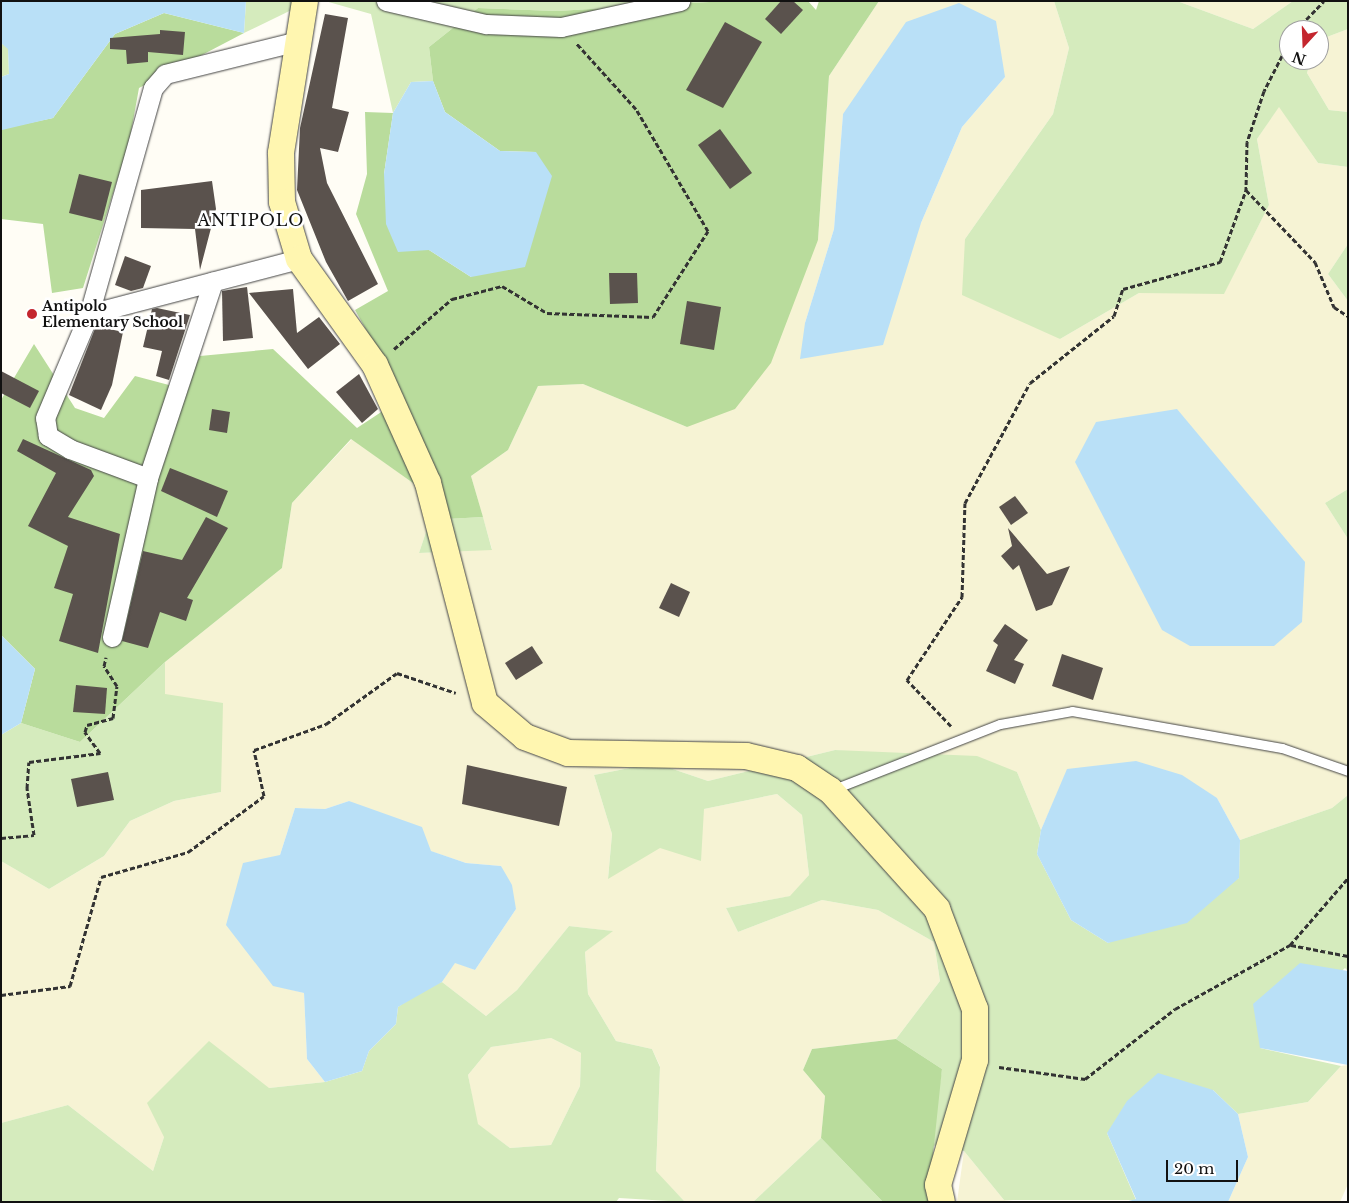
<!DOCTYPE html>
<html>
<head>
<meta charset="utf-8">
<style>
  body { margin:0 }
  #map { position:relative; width:1349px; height:1203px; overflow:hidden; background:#fffdf5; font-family:"Libre Baskerville",serif }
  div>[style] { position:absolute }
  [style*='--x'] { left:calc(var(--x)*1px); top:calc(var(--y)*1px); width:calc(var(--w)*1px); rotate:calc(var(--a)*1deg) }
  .farmland>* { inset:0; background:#f6f3d4 }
  .green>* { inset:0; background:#d5ebbd }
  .forest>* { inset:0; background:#b9dc9c }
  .water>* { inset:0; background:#b9e0f7 }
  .building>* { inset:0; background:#5a524d }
  .path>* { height:3px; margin-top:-1.5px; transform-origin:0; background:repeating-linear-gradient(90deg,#333 0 5px,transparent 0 7.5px) }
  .roads { filter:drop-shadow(0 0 1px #444) drop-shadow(0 0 1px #444) }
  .lane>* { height:9px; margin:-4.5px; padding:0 4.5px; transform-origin:4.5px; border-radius:4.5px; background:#fff }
  .street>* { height:19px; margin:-9.5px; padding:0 9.5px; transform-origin:9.5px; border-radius:9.5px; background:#fff }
  .secondary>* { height:26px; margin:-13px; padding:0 13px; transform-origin:13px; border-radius:13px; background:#fff6b0 }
  .dots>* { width:14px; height:14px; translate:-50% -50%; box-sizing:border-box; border:2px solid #fff; border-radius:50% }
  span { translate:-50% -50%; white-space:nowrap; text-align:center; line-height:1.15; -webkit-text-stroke:5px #fff; paint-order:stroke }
  .poi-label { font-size:14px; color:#111; font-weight:700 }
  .left { translate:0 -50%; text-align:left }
  .quarter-label { font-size:16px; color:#111; letter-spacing:1px }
  .frame { position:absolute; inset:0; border:2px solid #111; pointer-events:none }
  .north { position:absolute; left:1279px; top:20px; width:50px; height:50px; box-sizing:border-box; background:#fff; border:1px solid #a0a0a0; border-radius:50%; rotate:200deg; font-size:14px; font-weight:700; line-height:20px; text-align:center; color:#111 }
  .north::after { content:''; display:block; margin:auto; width:18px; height:22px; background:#c4262e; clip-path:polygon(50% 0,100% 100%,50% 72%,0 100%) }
  .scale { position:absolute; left:1166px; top:1160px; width:72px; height:22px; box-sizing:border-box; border:2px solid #111; border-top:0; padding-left:6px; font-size:15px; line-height:18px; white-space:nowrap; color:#111; -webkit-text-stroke:4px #fff; paint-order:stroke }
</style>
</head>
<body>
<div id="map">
  <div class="farmland">
    <i style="clip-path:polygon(evenodd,879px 1px,1054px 1px,1069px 48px,1053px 114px,965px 239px,1060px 339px,1139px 293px,1224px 293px,1269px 205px,1257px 139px,1279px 106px,1318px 163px,1348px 167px,1348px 244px,1328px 274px,1348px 301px,1348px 489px,1325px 503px,1348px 539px,1348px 795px,1332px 808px,1240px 840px,1217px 798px,1068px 769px,1041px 830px,1017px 772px,835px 750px,708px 781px,655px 763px,594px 775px,612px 834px,608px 878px,704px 809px,777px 794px,802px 815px,809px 875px,791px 896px,726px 908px,738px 932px,822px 900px,878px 910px,934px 942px,940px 981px,896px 1039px,812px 1049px,803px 1070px,825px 1096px,821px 1138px,753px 1202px,685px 1202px,656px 1172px,660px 1066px,652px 1049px,616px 1041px,588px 994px,585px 952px,612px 931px,569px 926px,517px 990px,486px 1016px,442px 982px,455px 962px,475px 970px,516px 909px,501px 866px,466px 863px,430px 851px,349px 801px,325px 809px,295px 808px,280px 855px,273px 985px,304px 993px,307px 1059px,325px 1082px,269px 1088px,164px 1137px,153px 1171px,68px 1105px,1px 1123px,1px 861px,49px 889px,104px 856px,130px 821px,174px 801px,221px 792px,164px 694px,165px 662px,282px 568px,292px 503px,352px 439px,420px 488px,430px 520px,419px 553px,492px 549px,471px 476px,508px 450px,538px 386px,583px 384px,687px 427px,818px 240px,829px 76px,879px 1px,1005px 77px,962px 127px,921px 223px,805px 323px,834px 229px,843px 114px,1005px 77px)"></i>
    <i style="clip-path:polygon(1177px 1px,1293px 1px,1253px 29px)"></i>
    <i style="clip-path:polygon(1348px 29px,1348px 112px,1329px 110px,1307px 73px,1311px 60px,1319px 60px,1319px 40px)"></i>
    <i style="clip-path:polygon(551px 1038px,581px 1053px,580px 1086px,551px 1145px,510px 1148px,477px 1124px,468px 1075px,491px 1047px)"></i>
    <i style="clip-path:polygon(1348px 1065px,1348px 1184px,1340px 1202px,1228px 1202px,1248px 1157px,1238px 1114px,1308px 1102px,1341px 1066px)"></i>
    <i style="clip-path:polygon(964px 1151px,1004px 1200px,1022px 1202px,957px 1202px)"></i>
  </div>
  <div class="green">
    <i style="clip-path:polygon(246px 1px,310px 1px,244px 33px)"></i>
    <i style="clip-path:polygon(325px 1px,726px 1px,557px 11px,478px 8px,429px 47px,433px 81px,411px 82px,393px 113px,371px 14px)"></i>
    <i style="clip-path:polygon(1054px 1px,1177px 1px,1253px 29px,1293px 1px,1348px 1px,1348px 29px,1319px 40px,1319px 30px,1289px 30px,1289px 60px,1311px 60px,1307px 73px,1329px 110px,1348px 112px,1348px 167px,1318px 163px,1279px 107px,1257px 139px,1269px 205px,1224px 294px,1139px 293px,1060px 339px,962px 295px,965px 239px,1053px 114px,1069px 48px)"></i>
    <i style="clip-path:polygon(1px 43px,8px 48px,9px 74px,1px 77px)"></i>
    <i style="clip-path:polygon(1348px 244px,1348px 301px,1328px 274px)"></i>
    <i style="clip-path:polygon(1348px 489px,1348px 539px,1325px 503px)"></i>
    <i style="clip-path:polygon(483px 517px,492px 550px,419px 553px,430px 520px)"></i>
    <i style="clip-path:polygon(165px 662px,165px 694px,223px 703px,221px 792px,174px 801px,130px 821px,104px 856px,49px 889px,1px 861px,1px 735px,21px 723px,80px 742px)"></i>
    <i style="clip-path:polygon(835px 750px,977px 756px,1017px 772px,1041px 830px,1037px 854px,1071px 920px,1108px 943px,1239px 878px,1240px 840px,1332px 808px,1348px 795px,1348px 971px,1345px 968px,1260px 1048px,1341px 1066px,1308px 1102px,1238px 1114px,1213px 1090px,1107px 1133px,1136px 1200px,1004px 1200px,964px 1151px,931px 1145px,942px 1069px,896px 1039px,940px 981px,934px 942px,878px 910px,822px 900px,738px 932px,726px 908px,790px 896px,809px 875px,802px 815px,777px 794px,704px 809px,701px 861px,660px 848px,608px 879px,612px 834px,594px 775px,655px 763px,708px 781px)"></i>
    <i style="clip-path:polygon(evenodd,569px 926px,613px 931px,585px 952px,588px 994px,616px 1041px,652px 1049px,660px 1067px,656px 1171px,685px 1202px,619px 1198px,616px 1202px,1px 1202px,1px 1123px,68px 1105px,153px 1171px,164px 1137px,147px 1103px,209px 1041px,269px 1088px,325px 1082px,362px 1071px,369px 1051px,396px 1024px,398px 1007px,422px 990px,442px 982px,486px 1016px,517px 990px,569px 926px,551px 1038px,581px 1053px,580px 1086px,551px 1145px,510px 1148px,478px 1124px,468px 1075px,491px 1047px,551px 1038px)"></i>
    <i style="clip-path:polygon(821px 1138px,883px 1202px,753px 1202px)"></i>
  </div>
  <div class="forest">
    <i style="clip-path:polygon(726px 1px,808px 1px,816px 10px,819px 1px,879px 1px,829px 76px,818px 240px,771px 363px,735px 409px,687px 427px,583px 384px,538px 386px,508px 450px,471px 476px,483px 517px,430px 520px,420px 488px,351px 439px,292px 503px,282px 568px,165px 662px,80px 742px,21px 723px,35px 669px,1px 635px,1px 400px,34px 344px,75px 408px,104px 418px,135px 376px,184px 389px,200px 356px,273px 349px,357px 428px,404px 397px,355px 310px,388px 291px,356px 214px,367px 174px,365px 112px,393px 113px,384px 174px,429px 250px,471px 277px,536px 152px,500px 151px,445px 112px,433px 81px,429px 47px,478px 8px,557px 11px)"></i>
    <i style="clip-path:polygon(164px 13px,244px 33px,139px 88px,129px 143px,83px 288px,52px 293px,43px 224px,1px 219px,1px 129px,53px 118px,115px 34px)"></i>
    <i style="clip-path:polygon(896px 1039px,942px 1069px,928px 1202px,883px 1202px,821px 1138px,825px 1096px,803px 1070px,812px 1049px)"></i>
  </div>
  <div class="water">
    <i style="clip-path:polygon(1px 1px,246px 1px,244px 33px,164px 13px,115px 34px,53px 118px,2px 130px,1px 77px,9px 74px,8px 49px,1px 43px)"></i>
    <i style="clip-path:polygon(959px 3px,996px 21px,1005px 77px,962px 127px,921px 223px,883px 345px,800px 359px,805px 323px,834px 229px,843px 114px,906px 22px)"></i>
    <i style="clip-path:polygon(433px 81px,445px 112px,500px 151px,536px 152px,552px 176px,525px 267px,471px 277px,429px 250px,398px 252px,386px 224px,384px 174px,393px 113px,411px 82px)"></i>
    <i style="clip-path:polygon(1177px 409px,1305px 562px,1302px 622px,1274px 646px,1190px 646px,1162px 630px,1075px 462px,1096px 422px)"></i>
    <i style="clip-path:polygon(1px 635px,35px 669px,21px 723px,1px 735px)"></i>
    <i style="clip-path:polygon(1136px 761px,1182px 775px,1217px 798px,1240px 840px,1239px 878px,1187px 923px,1108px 943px,1071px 920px,1037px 854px,1041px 830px,1067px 769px)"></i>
    <i style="clip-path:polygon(349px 801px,422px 827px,431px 851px,466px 863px,501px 866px,512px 885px,516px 909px,475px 970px,455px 963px,442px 982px,398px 1007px,396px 1024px,369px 1051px,362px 1071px,325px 1082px,307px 1059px,304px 993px,273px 986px,226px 925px,243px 863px,280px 855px,295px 808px,325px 809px)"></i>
    <i style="clip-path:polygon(1300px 963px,1348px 971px,1348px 1065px,1260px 1048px,1253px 1004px)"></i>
    <i style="clip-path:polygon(1158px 1073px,1213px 1090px,1238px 1114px,1248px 1157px,1228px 1202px,1125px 1202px,1136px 1199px,1107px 1133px,1127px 1101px)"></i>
  </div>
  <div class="building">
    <i style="clip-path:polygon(781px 1px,793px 1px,803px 10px,781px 34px,765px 19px)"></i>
    <i style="clip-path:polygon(325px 14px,348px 18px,332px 108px,349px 112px,338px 152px,320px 148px,327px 183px,378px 284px,348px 301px,326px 262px,297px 190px,300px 128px)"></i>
    <i style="clip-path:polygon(725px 22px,762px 42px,723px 108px,686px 90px)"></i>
    <i style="clip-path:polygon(160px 30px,185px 32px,183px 55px,148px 52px,148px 62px,127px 64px,126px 50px,110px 49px,110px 38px,160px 34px)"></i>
    <i style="clip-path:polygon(720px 129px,752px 173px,730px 189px,698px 145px)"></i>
    <i style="clip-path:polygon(79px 174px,112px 182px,102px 221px,69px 213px)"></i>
    <i style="clip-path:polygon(212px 181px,216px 209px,200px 270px,195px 229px,141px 228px,141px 190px)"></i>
    <i style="clip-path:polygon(125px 256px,151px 266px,143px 288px,131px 291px,115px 285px)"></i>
    <i style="clip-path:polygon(609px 273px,637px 273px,638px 303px,610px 304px)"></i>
    <i style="clip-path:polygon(247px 287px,253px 338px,223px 341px,222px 291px)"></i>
    <i style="clip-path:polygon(293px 289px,297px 333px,319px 317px,340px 344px,308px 369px,249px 293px)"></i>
    <i style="clip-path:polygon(687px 301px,721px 307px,714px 350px,680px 344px)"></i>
    <i style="clip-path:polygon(157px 308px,190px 315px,169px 380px,156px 376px,162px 351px,143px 347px,152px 309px)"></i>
    <i style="clip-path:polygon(96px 326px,123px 332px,112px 385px,101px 410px,69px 395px)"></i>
    <i style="clip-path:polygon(1px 371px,39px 391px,30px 408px,1px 393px)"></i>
    <i style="clip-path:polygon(359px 374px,378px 409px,362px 423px,336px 392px)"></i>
    <i style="clip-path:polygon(212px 409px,230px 412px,227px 433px,209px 430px)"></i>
    <i style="clip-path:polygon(23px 439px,91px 470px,94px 476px,68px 517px,120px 534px,98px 653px,59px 641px,73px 594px,54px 588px,68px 546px,28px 526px,56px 473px,17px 451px)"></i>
    <i style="clip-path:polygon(170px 468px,228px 491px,217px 517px,161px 491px)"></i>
    <i style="clip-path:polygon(1015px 496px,1028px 513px,1011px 525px,999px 507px)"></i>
    <i style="clip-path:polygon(206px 517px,228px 528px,187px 598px,193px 600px,186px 621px,160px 612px,148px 648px,122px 641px,143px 551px,182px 560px)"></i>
    <i style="clip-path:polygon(1008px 528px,1047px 574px,1070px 566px,1052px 605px,1036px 611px,1019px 565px,1013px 570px,1001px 556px,1012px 546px)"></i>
    <i style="clip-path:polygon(671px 583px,690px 592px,679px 617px,659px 608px)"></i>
    <i style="clip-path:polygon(1005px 624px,1028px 640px,1014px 660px,1024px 664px,1015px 684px,986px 671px,998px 645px,993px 641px)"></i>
    <i style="clip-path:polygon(532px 646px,543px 663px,516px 680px,505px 663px)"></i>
    <i style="clip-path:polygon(1062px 654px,1103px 668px,1093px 700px,1052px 686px)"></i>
    <i style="clip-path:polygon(76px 685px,107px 688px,105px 714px,73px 712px)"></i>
    <i style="clip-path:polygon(467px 765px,567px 787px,559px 826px,462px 804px)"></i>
    <i style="clip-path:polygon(108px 772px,114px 800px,77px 807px,71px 779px)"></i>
  </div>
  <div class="path">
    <i style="--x:1296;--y:30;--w:40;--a:-46"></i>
    <i style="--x:1289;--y:42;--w:55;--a:117"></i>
    <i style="--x:1264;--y:91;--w:54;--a:108.4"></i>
    <i style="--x:1247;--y:142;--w:48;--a:91.2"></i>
    <i style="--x:1246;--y:190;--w:100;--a:46.2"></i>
    <i style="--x:1315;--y:262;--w:49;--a:67.1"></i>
    <i style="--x:1334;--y:307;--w:17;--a:33"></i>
    <i style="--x:394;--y:349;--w:77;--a:-40.8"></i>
    <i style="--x:452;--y:299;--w:52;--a:-14.6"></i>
    <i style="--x:502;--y:286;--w:52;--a:31"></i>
    <i style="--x:547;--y:313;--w:106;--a:2.2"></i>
    <i style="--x:653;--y:317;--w:102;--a:-57.4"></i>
    <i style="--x:708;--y:231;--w:142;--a:-120.5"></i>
    <i style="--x:636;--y:109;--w:88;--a:-132.2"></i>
    <i style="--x:951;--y:726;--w:64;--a:-133.7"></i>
    <i style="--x:907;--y:680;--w:100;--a:-56.5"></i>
    <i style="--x:962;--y:597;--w:94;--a:-88.2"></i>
    <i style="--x:965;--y:503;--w:136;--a:-61.6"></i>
    <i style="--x:1030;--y:383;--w:107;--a:-38.6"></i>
    <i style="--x:1114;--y:316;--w:28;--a:-72"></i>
    <i style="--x:1123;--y:289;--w:101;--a:-15.6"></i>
    <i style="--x:1220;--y:262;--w:77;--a:-70.1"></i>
    <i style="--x:1;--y:838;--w:33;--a:-5"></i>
    <i style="--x:34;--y:835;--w:48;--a:-98.5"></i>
    <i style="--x:27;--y:788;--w:26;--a:-86"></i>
    <i style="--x:29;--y:762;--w:72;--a:-7.2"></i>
    <i style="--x:100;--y:753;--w:26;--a:-126"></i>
    <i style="--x:85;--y:732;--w:7;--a:-74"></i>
    <i style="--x:87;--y:725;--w:27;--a:-15"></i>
    <i style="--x:113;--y:718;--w:32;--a:-83"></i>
    <i style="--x:117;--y:686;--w:24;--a:-123"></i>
    <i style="--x:104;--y:666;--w:9;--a:-77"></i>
    <i style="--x:1291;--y:945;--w:58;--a:10.9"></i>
    <i style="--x:1;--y:995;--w:70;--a:-7.4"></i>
    <i style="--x:70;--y:986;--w:113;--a:-74.1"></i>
    <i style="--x:101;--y:877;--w:91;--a:-16"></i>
    <i style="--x:188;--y:852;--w:94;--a:-36.4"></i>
    <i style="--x:264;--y:796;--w:47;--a:-102.3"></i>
    <i style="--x:254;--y:750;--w:77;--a:-19.9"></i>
    <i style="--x:326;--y:724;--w:87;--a:-35.7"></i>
    <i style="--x:397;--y:673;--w:62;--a:18.7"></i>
    <i style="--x:999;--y:1067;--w:87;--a:7.9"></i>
    <i style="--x:1085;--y:1079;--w:114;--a:-37.9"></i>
    <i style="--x:1175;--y:1009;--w:132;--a:-29.1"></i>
    <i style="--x:1290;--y:945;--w:89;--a:-49.1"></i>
  </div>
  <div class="roads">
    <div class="lane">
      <i style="--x:834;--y:789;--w:178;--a:-21.4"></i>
      <i style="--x:1000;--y:724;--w:73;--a:-10.2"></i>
      <i style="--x:1072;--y:711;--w:213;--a:10"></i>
      <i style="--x:1282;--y:748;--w:70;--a:19.2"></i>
    </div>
    <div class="street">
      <i style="--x:386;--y:1;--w:103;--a:13"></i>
      <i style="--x:486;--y:24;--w:75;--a:2.3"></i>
      <i style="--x:561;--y:27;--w:122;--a:-12.3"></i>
      <i style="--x:89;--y:314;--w:217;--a:-14.7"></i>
      <i style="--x:148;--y:478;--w:207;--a:-71.7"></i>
      <i style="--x:112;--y:637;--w:163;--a:-77.2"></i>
      <i style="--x:148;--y:478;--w:83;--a:-159.6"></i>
      <i style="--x:70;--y:449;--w:26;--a:-149"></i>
      <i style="--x:48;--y:436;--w:18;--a:-99"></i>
      <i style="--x:45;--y:418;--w:113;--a:-67.1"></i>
      <i style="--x:89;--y:314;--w:235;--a:-74.2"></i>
      <i style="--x:153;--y:88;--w:18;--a:-49"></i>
      <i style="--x:165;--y:74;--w:137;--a:-13.9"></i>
    </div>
    <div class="secondary">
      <i style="--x:305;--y:1;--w:154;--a:99"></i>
      <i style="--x:281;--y:153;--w:49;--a:88.8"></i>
      <i style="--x:282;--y:202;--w:59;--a:73.4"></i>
      <i style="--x:299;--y:259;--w:130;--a:54.4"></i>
      <i style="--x:375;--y:365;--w:129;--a:65.8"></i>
      <i style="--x:428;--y:483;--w:227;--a:75.5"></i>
      <i style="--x:485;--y:703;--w:52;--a:40.4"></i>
      <i style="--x:525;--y:737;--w:46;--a:20.4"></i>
      <i style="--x:568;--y:753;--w:178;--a:1"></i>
      <i style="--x:746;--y:756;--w:52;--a:13.2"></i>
      <i style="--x:797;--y:768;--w:40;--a:34"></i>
      <i style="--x:830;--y:790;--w:160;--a:48"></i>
      <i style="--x:937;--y:909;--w:107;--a:69.2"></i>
      <i style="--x:975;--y:1009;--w:51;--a:90"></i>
      <i style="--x:975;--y:1060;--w:130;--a:106.5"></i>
      <i style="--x:938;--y:1185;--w:17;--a:77"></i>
    </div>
  </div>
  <div class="dots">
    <i style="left:32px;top:314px;background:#c4262e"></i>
  </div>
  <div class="poi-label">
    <span class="left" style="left:42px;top:314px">Antipolo<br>Elementary School</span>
  </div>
  <div class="quarter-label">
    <span style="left:251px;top:220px">ANTIPOLO</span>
  </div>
  <div class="frame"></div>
  <div class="north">N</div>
  <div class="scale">20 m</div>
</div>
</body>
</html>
